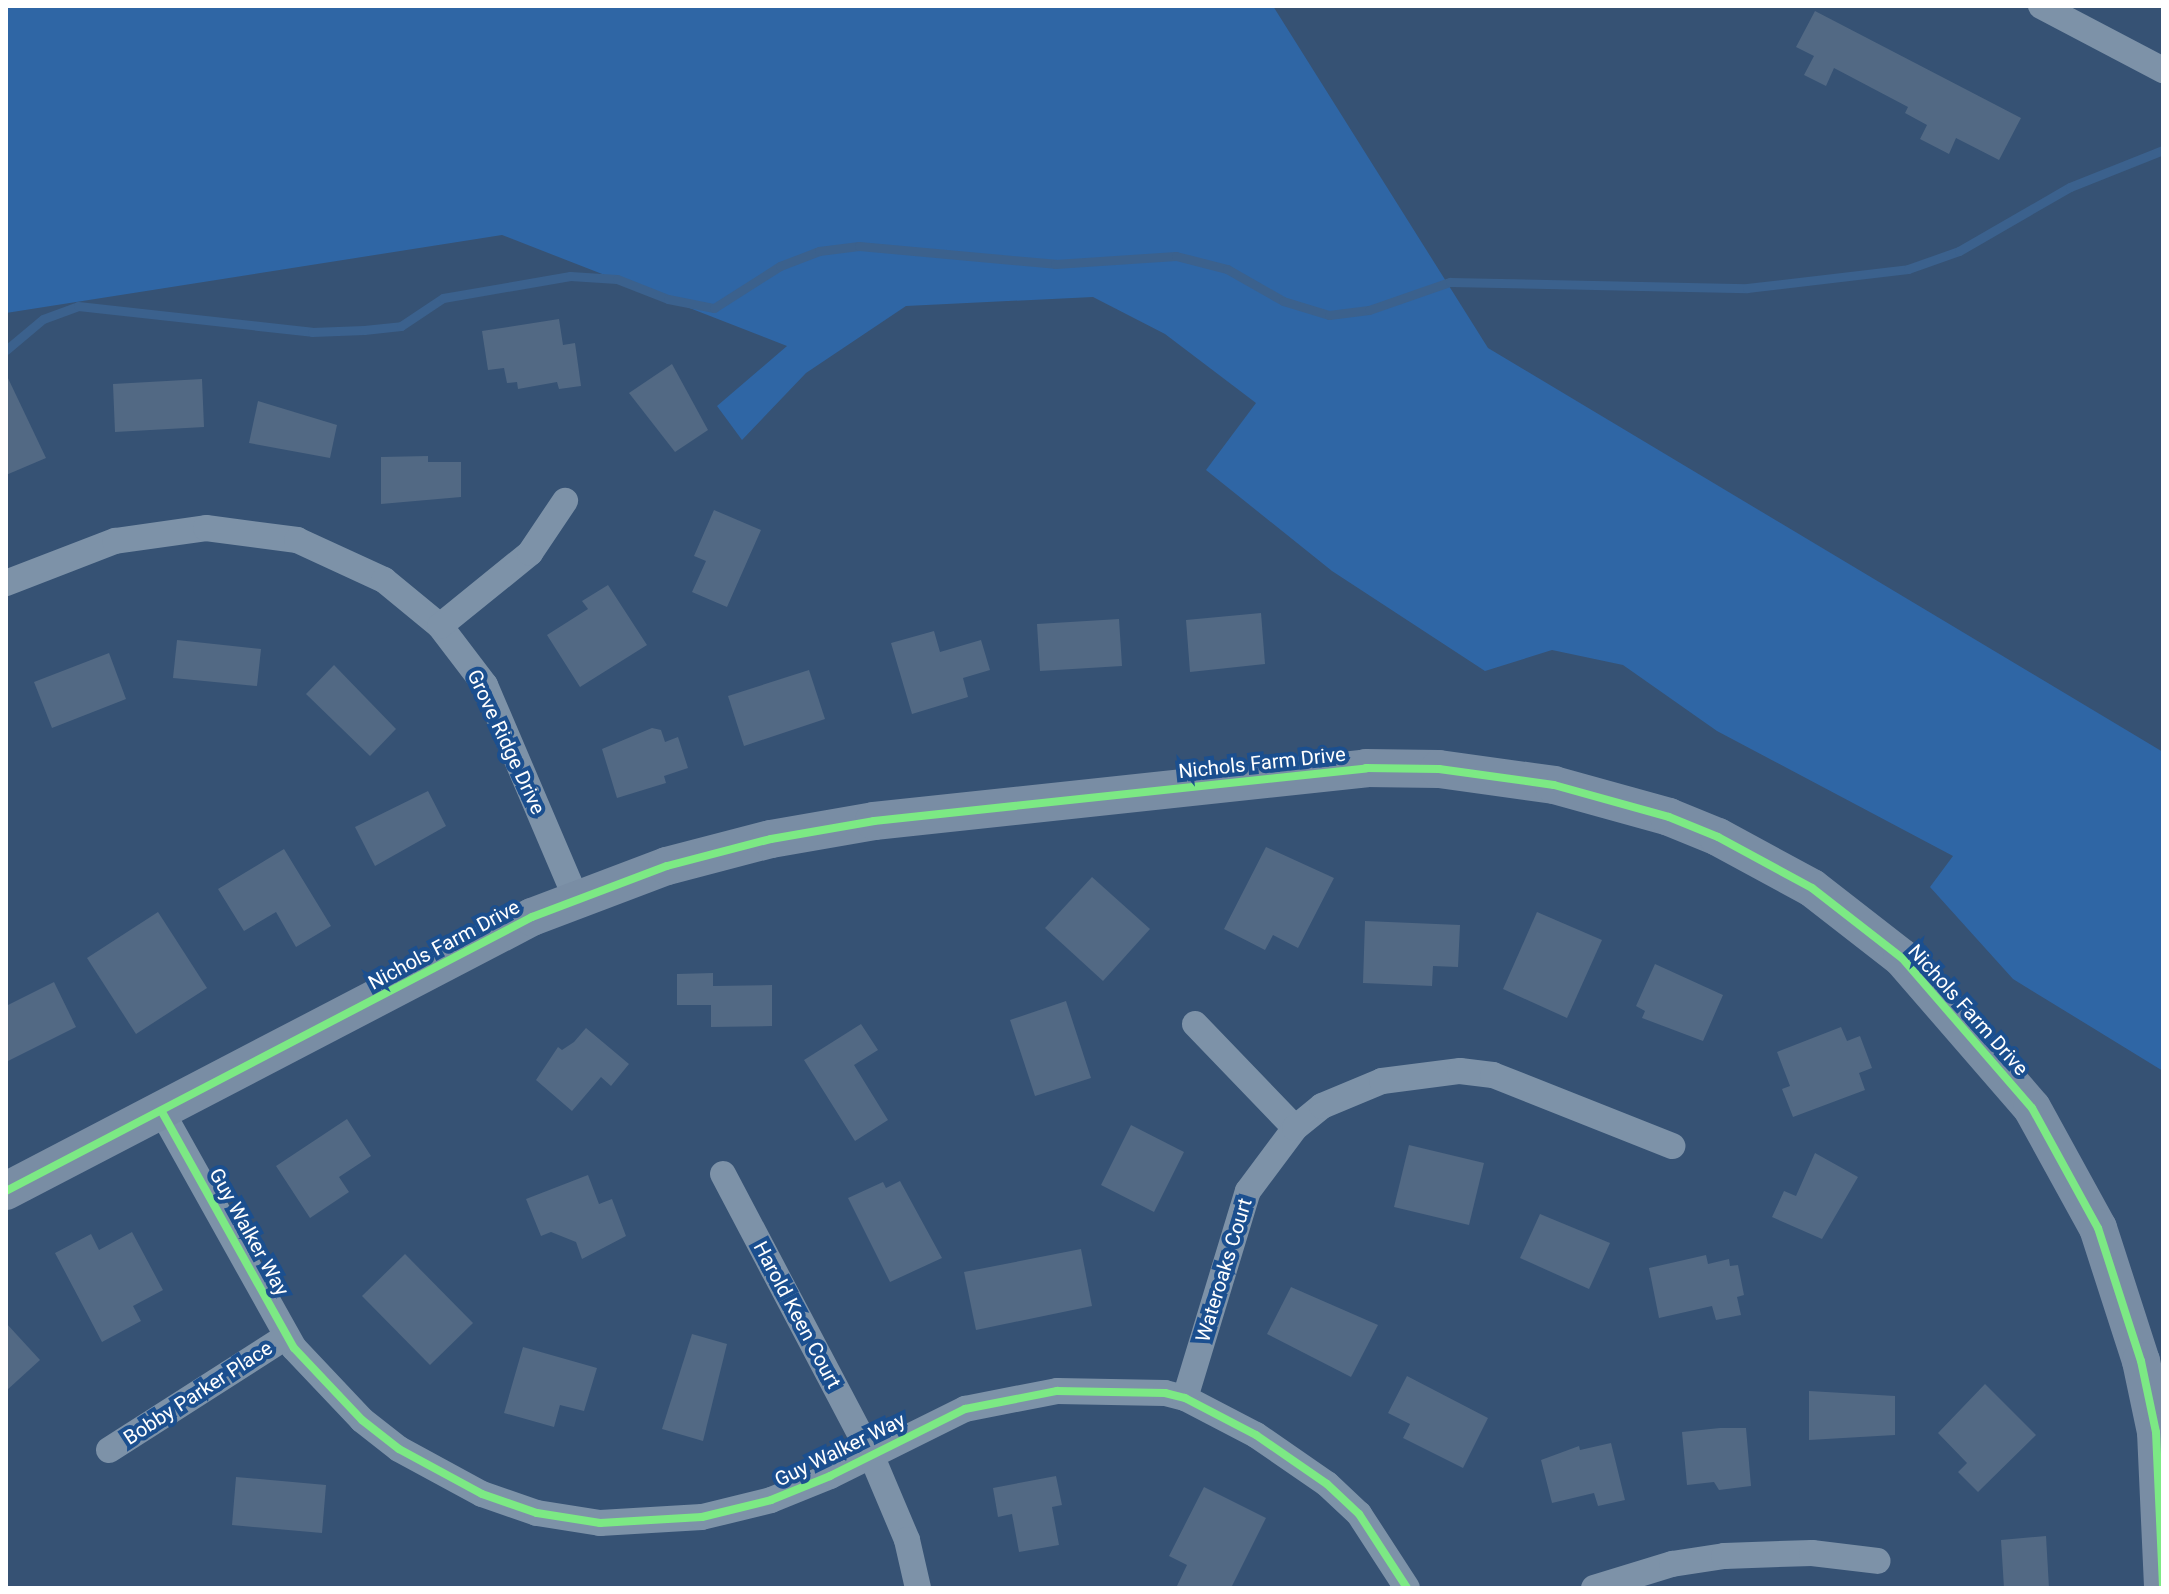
<!DOCTYPE html>
<html>
<head>
<meta charset="utf-8">
<style>
  body { margin:0 }
  #map { position:relative; width:2169px; height:1594px; overflow:hidden; background:#365274; font-family:Roboto,sans-serif }
  div>[style] { position:absolute }
  [style*='--x'] { left:calc(var(--x)*1px); top:calc(var(--y)*1px); width:calc(var(--w)*1px); rotate:calc(var(--a)*1deg) }
  .green>* { inset:0; background:#2f66a5 }
  .stream>* { height:9px; margin:-4.5px; padding:0 4.5px; transform-origin:4.5px; border-radius:4.5px; background:#3b618d }
  .building>* { inset:0; background:#526984 }
  .street>* { height:26px; margin:-13px; padding:0 13px; transform-origin:13px; border-radius:13px; background:#7d92a8 }
  .secondary>* { height:38px; margin:-19px; padding:0 19px; transform-origin:19px; border-radius:19px; background:#798da4 }
  .cycleway>* { height:8px; margin:-4px; padding:0 4px; transform-origin:4px; border-radius:4px; background:#7ce984 }
  span { translate:-50% -50%; white-space:nowrap; text-align:center; line-height:1.15; -webkit-text-stroke:8px #1b4f8f; paint-order:stroke }
  .street-label { font-size:20px; color:#fff }
  .frame { position:absolute; inset:0; border:8px solid #fff; pointer-events:none }
</style>
</head>
<body>
<div id="map">
  <div class="green">
    <i style="clip-path:polygon(6px 6px,1273px 6px,1488px 348px,2163px 752px,2163px 1071px,2013px 979px,1930px 887px,1953px 856px,1717px 731px,1623px 665px,1552px 650px,1485px 671px,1332px 571px,1206px 470px,1256px 403px,1165px 334px,1093px 297px,906px 306px,806px 373px,742px 440px,717px 406px,787px 346px,502px 235px,6px 313px)"></i>
  </div>
  <div class="stream">
    <i style="--x:6;--y:350;--w:48;--a:-40"></i>
    <i style="--x:43;--y:319;--w:37;--a:-20"></i>
    <i style="--x:78;--y:306;--w:235;--a:6.3"></i>
    <i style="--x:312;--y:332;--w:52;--a:-2.2"></i>
    <i style="--x:364;--y:330;--w:37;--a:-6"></i>
    <i style="--x:401;--y:326;--w:50;--a:-33.7"></i>
    <i style="--x:443;--y:298;--w:129;--a:-9.8"></i>
    <i style="--x:570;--y:276;--w:47;--a:3.7"></i>
    <i style="--x:617;--y:279;--w:55;--a:21.4"></i>
    <i style="--x:668;--y:299;--w:47;--a:11.1"></i>
    <i style="--x:714;--y:308;--w:78;--a:-32.5"></i>
    <i style="--x:780;--y:266;--w:42;--a:-21"></i>
    <i style="--x:819;--y:251;--w:40;--a:-7.1"></i>
    <i style="--x:859;--y:246;--w:197;--a:5.2"></i>
    <i style="--x:1055;--y:264;--w:121;--a:-3.8"></i>
    <i style="--x:1176;--y:256;--w:53;--a:14.3"></i>
    <i style="--x:1227;--y:269;--w:64;--a:29.7"></i>
    <i style="--x:1283;--y:301;--w:48;--a:16.9"></i>
    <i style="--x:1329;--y:315;--w:40;--a:-7.1"></i>
    <i style="--x:1369;--y:310;--w:86;--a:-19.1"></i>
    <i style="--x:1450;--y:282;--w:297;--a:1.2"></i>
    <i style="--x:1747;--y:288;--w:162;--a:-6.7"></i>
    <i style="--x:1908;--y:269;--w:54;--a:-19.4"></i>
    <i style="--x:1959;--y:251;--w:128;--a:-30"></i>
    <i style="--x:2070;--y:187;--w:100;--a:-21.7"></i>
  </div>
  <div class="building">
    <i style="clip-path:polygon(1815px 11px,2021px 118px,1999px 160px,1956px 138px,1949px 154px,1920px 139px,1927px 125px,1905px 113px,1908px 107px,1834px 68px,1826px 86px,1804px 75px,1814px 56px,1796px 47px)"></i>
    <i style="clip-path:polygon(559px 319px,563px 345px,575px 343px,581px 386px,559px 389px,557px 382px,518px 389px,517px 382px,507px 383px,504px 368px,488px 370px,482px 331px)"></i>
    <i style="clip-path:polygon(672px 364px,708px 430px,675px 452px,629px 393px)"></i>
    <i style="clip-path:polygon(6px 374px,46px 458px,6px 475px)"></i>
    <i style="clip-path:polygon(202px 379px,204px 427px,115px 432px,113px 384px)"></i>
    <i style="clip-path:polygon(258px 401px,337px 425px,330px 458px,249px 443px)"></i>
    <i style="clip-path:polygon(428px 456px,428px 462px,461px 462px,461px 497px,381px 504px,381px 457px)"></i>
    <i style="clip-path:polygon(714px 510px,761px 530px,727px 607px,692px 592px,706px 561px,694px 556px)"></i>
    <i style="clip-path:polygon(608px 585px,647px 645px,580px 687px,547px 635px,588px 609px,582px 601px)"></i>
    <i style="clip-path:polygon(1261px 613px,1265px 664px,1190px 672px,1186px 620px)"></i>
    <i style="clip-path:polygon(1119px 619px,1122px 666px,1040px 671px,1037px 624px)"></i>
    <i style="clip-path:polygon(934px 631px,940px 652px,981px 640px,990px 670px,963px 678px,968px 697px,912px 714px,891px 643px)"></i>
    <i style="clip-path:polygon(177px 640px,261px 649px,257px 686px,173px 678px)"></i>
    <i style="clip-path:polygon(109px 653px,126px 699px,52px 728px,34px 682px)"></i>
    <i style="clip-path:polygon(334px 665px,396px 729px,370px 756px,306px 694px)"></i>
    <i style="clip-path:polygon(809px 670px,825px 719px,744px 746px,728px 696px)"></i>
    <i style="clip-path:polygon(652px 728px,661px 730px,665px 742px,678px 737px,688px 768px,664px 776px,666px 783px,617px 798px,602px 749px)"></i>
    <i style="clip-path:polygon(428px 791px,446px 826px,375px 866px,355px 827px)"></i>
    <i style="clip-path:polygon(1266px 847px,1334px 878px,1298px 948px,1273px 935px,1265px 950px,1224px 929px)"></i>
    <i style="clip-path:polygon(284px 849px,331px 926px,296px 947px,276px 912px,244px 931px,218px 889px)"></i>
    <i style="clip-path:polygon(1092px 877px,1150px 929px,1103px 981px,1045px 928px)"></i>
    <i style="clip-path:polygon(158px 912px,207px 988px,136px 1034px,87px 958px)"></i>
    <i style="clip-path:polygon(1537px 912px,1602px 940px,1567px 1018px,1503px 989px)"></i>
    <i style="clip-path:polygon(1365px 921px,1460px 925px,1458px 967px,1433px 966px,1432px 986px,1363px 983px)"></i>
    <i style="clip-path:polygon(1655px 964px,1723px 995px,1703px 1041px,1642px 1018px,1645px 1011px,1636px 1006px)"></i>
    <i style="clip-path:polygon(713px 973px,713px 986px,772px 985px,772px 1026px,711px 1027px,711px 1005px,677px 1005px,677px 974px)"></i>
    <i style="clip-path:polygon(54px 982px,76px 1027px,6px 1062px,6px 1006px)"></i>
    <i style="clip-path:polygon(1066px 1001px,1091px 1078px,1035px 1096px,1010px 1020px)"></i>
    <i style="clip-path:polygon(861px 1024px,878px 1050px,854px 1065px,888px 1120px,855px 1141px,804px 1060px)"></i>
    <i style="clip-path:polygon(1841px 1027px,1847px 1041px,1860px 1036px,1872px 1068px,1859px 1073px,1865px 1090px,1793px 1117px,1782px 1089px,1790px 1086px,1777px 1052px)"></i>
    <i style="clip-path:polygon(586px 1028px,629px 1064px,611px 1086px,601px 1077px,572px 1111px,536px 1080px,558px 1047px,562px 1050px,574px 1042px)"></i>
    <i style="clip-path:polygon(347px 1119px,371px 1156px,339px 1177px,349px 1192px,310px 1218px,276px 1166px)"></i>
    <i style="clip-path:polygon(1131px 1125px,1184px 1152px,1154px 1212px,1101px 1185px)"></i>
    <i style="clip-path:polygon(1409px 1145px,1484px 1163px,1469px 1225px,1394px 1207px)"></i>
    <i style="clip-path:polygon(1815px 1153px,1858px 1177px,1822px 1239px,1772px 1217px,1784px 1191px,1796px 1196px)"></i>
    <i style="clip-path:polygon(588px 1175px,599px 1204px,612px 1199px,626px 1236px,582px 1259px,576px 1242px,551px 1232px,541px 1236px,526px 1199px)"></i>
    <i style="clip-path:polygon(900px 1181px,942px 1258px,890px 1282px,848px 1198px,883px 1182px,886px 1188px)"></i>
    <i style="clip-path:polygon(1540px 1214px,1610px 1243px,1589px 1289px,1520px 1258px)"></i>
    <i style="clip-path:polygon(132px 1232px,163px 1290px,133px 1306px,141px 1321px,102px 1342px,55px 1253px,91px 1234px,99px 1250px)"></i>
    <i style="clip-path:polygon(1081px 1249px,1092px 1306px,976px 1330px,964px 1272px)"></i>
    <i style="clip-path:polygon(405px 1254px,473px 1323px,430px 1365px,362px 1296px)"></i>
    <i style="clip-path:polygon(1706px 1255px,1708px 1264px,1729px 1259px,1730px 1266px,1738px 1265px,1744px 1295px,1737px 1297px,1741px 1315px,1716px 1320px,1712px 1306px,1659px 1318px,1649px 1268px)"></i>
    <i style="clip-path:polygon(1291px 1287px,1378px 1325px,1351px 1377px,1267px 1334px)"></i>
    <i style="clip-path:polygon(6px 1323px,40px 1360px,6px 1391px)"></i>
    <i style="clip-path:polygon(692px 1334px,727px 1344px,703px 1441px,662px 1429px)"></i>
    <i style="clip-path:polygon(523px 1347px,597px 1368px,584px 1411px,560px 1405px,554px 1427px,504px 1413px)"></i>
    <i style="clip-path:polygon(1407px 1376px,1488px 1418px,1463px 1468px,1403px 1438px,1410px 1424px,1388px 1413px)"></i>
    <i style="clip-path:polygon(1985px 1384px,2036px 1435px,1978px 1492px,1958px 1472px,1967px 1463px,1938px 1433px)"></i>
    <i style="clip-path:polygon(1809px 1391px,1895px 1396px,1895px 1435px,1809px 1440px)"></i>
    <i style="clip-path:polygon(1720px 1428px,1746px 1428px,1751px 1486px,1719px 1490px,1714px 1482px,1687px 1485px,1682px 1432px)"></i>
    <i style="clip-path:polygon(1611px 1443px,1625px 1500px,1598px 1506px,1594px 1493px,1552px 1503px,1541px 1460px,1579px 1446px,1580px 1450px)"></i>
    <i style="clip-path:polygon(1056px 1476px,1062px 1505px,1052px 1507px,1059px 1545px,1019px 1552px,1012px 1514px,998px 1517px,993px 1488px)"></i>
    <i style="clip-path:polygon(236px 1477px,326px 1485px,322px 1533px,232px 1525px)"></i>
    <i style="clip-path:polygon(1204px 1487px,1266px 1518px,1231px 1588px,1176px 1588px,1187px 1565px,1169px 1556px)"></i>
    <i style="clip-path:polygon(2046px 1536px,2049px 1588px,2004px 1588px,2001px 1540px)"></i>
  </div>
  <div class="street">
    <i style="--x:2041;--y:6;--w:138;--a:27.7"></i>
    <i style="--x:6;--y:583;--w:117;--a:-21.1"></i>
    <i style="--x:115;--y:541;--w:92;--a:-8.1"></i>
    <i style="--x:206;--y:528;--w:92;--a:7.5"></i>
    <i style="--x:297;--y:540;--w:96;--a:24.7"></i>
    <i style="--x:384;--y:580;--w:72;--a:39.4"></i>
    <i style="--x:440;--y:626;--w:74;--a:52.7"></i>
    <i style="--x:485;--y:685;--w:232;--a:66.9"></i>
    <i style="--x:440;--y:626;--w:116;--a:-39"></i>
    <i style="--x:530;--y:553;--w:63;--a:-56.1"></i>
    <i style="--x:1195;--y:1024;--w:144;--a:46.1"></i>
    <i style="--x:162;--y:1112;--w:270;--a:60.8"></i>
    <i style="--x:294;--y:1348;--w:99;--a:46.6"></i>
    <i style="--x:362;--y:1420;--w:47;--a:38.1"></i>
    <i style="--x:399;--y:1449;--w:94;--a:28.5"></i>
    <i style="--x:482;--y:1494;--w:58;--a:19.1"></i>
    <i style="--x:537;--y:1513;--w:64;--a:9"></i>
    <i style="--x:600;--y:1523;--w:102;--a:-3.4"></i>
    <i style="--x:702;--y:1517;--w:71;--a:-13.8"></i>
    <i style="--x:771;--y:1500;--w:64;--a:-22.1"></i>
    <i style="--x:830;--y:1476;--w:151;--a:-26.4"></i>
    <i style="--x:965;--y:1409;--w:94;--a:-11.1"></i>
    <i style="--x:1057;--y:1391;--w:108;--a:1.1"></i>
    <i style="--x:1165;--y:1393;--w:21;--a:14"></i>
    <i style="--x:1185;--y:1398;--w:80;--a:27.5"></i>
    <i style="--x:1256;--y:1435;--w:86;--a:34.6"></i>
    <i style="--x:1327;--y:1484;--w:44;--a:43.2"></i>
    <i style="--x:1359;--y:1514;--w:88;--a:57"></i>
    <i style="--x:723;--y:1174;--w:320;--a:62.2"></i>
    <i style="--x:872;--y:1457;--w:90;--a:67.1"></i>
    <i style="--x:907;--y:1540;--w:49;--a:77.1"></i>
    <i style="--x:1185;--y:1398;--w:216;--a:-73.1"></i>
    <i style="--x:1248;--y:1191;--w:79;--a:-53.3"></i>
    <i style="--x:1295;--y:1128;--w:35;--a:-39"></i>
    <i style="--x:1322;--y:1106;--w:65;--a:-22.6"></i>
    <i style="--x:1382;--y:1081;--w:79;--a:-7.3"></i>
    <i style="--x:1460;--y:1071;--w:33;--a:7"></i>
    <i style="--x:1493;--y:1075;--w:193;--a:21.6"></i>
    <i style="--x:109;--y:1450;--w:211;--a:-32.6"></i>
    <i style="--x:1594;--y:1588;--w:82;--a:-17.1"></i>
    <i style="--x:1672;--y:1564;--w:53;--a:-8.7"></i>
    <i style="--x:1724;--y:1556;--w:88;--a:-2"></i>
    <i style="--x:1812;--y:1553;--w:66;--a:6.9"></i>
  </div>
  <div class="secondary">
    <i style="--x:6;--y:1191;--w:593;--a:-27.52"></i>
    <i style="--x:532;--y:917;--w:144;--a:-20.7"></i>
    <i style="--x:667;--y:866;--w:107;--a:-14.6"></i>
    <i style="--x:771;--y:839;--w:105;--a:-9.9"></i>
    <i style="--x:874;--y:821;--w:495;--a:-6.1"></i>
    <i style="--x:1366;--y:768;--w:73;--a:0.8"></i>
    <i style="--x:1439;--y:769;--w:116;--a:7.9"></i>
    <i style="--x:1554;--y:785;--w:119;--a:15.5"></i>
    <i style="--x:1669;--y:817;--w:53;--a:22.2"></i>
    <i style="--x:1718;--y:837;--w:107;--a:28.5"></i>
    <i style="--x:1812;--y:888;--w:114;--a:37.9"></i>
    <i style="--x:1902;--y:958;--w:198;--a:49.1"></i>
    <i style="--x:2032;--y:1108;--w:137;--a:61.2"></i>
    <i style="--x:2098;--y:1228;--w:140;--a:72.1"></i>
    <i style="--x:2141;--y:1361;--w:73;--a:78.1"></i>
    <i style="--x:2156;--y:1432;--w:156;--a:87.4"></i>
  </div>
  <div class="cycleway">
    <i style="--x:162;--y:1112;--w:270;--a:60.8"></i>
    <i style="--x:294;--y:1348;--w:99;--a:46.6"></i>
    <i style="--x:362;--y:1420;--w:47;--a:38.1"></i>
    <i style="--x:399;--y:1449;--w:94;--a:28.5"></i>
    <i style="--x:482;--y:1494;--w:58;--a:19.1"></i>
    <i style="--x:537;--y:1513;--w:64;--a:9"></i>
    <i style="--x:600;--y:1523;--w:102;--a:-3.4"></i>
    <i style="--x:702;--y:1517;--w:71;--a:-13.8"></i>
    <i style="--x:771;--y:1500;--w:64;--a:-22.1"></i>
    <i style="--x:830;--y:1476;--w:151;--a:-26.4"></i>
    <i style="--x:965;--y:1409;--w:94;--a:-11.1"></i>
    <i style="--x:1057;--y:1391;--w:108;--a:1.1"></i>
    <i style="--x:1165;--y:1393;--w:21;--a:14"></i>
    <i style="--x:1185;--y:1398;--w:80;--a:27.5"></i>
    <i style="--x:1256;--y:1435;--w:86;--a:34.6"></i>
    <i style="--x:1327;--y:1484;--w:44;--a:43.2"></i>
    <i style="--x:1359;--y:1514;--w:88;--a:57"></i>
    <i style="--x:6;--y:1191;--w:593;--a:-27.52"></i>
    <i style="--x:532;--y:917;--w:144;--a:-20.7"></i>
    <i style="--x:667;--y:866;--w:107;--a:-14.6"></i>
    <i style="--x:771;--y:839;--w:105;--a:-9.9"></i>
    <i style="--x:874;--y:821;--w:495;--a:-6.1"></i>
    <i style="--x:1366;--y:768;--w:73;--a:0.8"></i>
    <i style="--x:1439;--y:769;--w:116;--a:7.9"></i>
    <i style="--x:1554;--y:785;--w:119;--a:15.5"></i>
    <i style="--x:1669;--y:817;--w:53;--a:22.2"></i>
    <i style="--x:1718;--y:837;--w:107;--a:28.5"></i>
    <i style="--x:1812;--y:888;--w:114;--a:37.9"></i>
    <i style="--x:1902;--y:958;--w:198;--a:49.1"></i>
    <i style="--x:2032;--y:1108;--w:137;--a:61.2"></i>
    <i style="--x:2098;--y:1228;--w:140;--a:72.1"></i>
    <i style="--x:2141;--y:1361;--w:73;--a:78.1"></i>
    <i style="--x:2156;--y:1432;--w:156;--a:87.4"></i>
  </div>
  <div class="street-label">
    <span style="left:506px;top:742px;rotate:65deg">Grove Ridge Drive</span>
    <span style="left:1262px;top:763px;rotate:-6deg">Nichols Farm Drive</span>
    <span style="left:444px;top:945px;rotate:-28deg">Nichols Farm Drive</span>
    <span style="left:1968px;top:1010px;rotate:48deg">Nichols Farm Drive</span>
    <span style="left:249px;top:1232px;rotate:61deg">Guy Walker Way</span>
    <span style="left:1224px;top:1270px;rotate:-73deg">Wateroaks Court</span>
    <span style="left:797px;top:1315px;rotate:62deg">Harold Keen Court</span>
    <span style="left:198px;top:1393px;rotate:-33deg">Bobby Parker Place</span>
    <span style="left:840px;top:1450px;rotate:-26deg">Guy Walker Way</span>
  </div>
  <div class="frame"></div>
</div>
</body>
</html>
